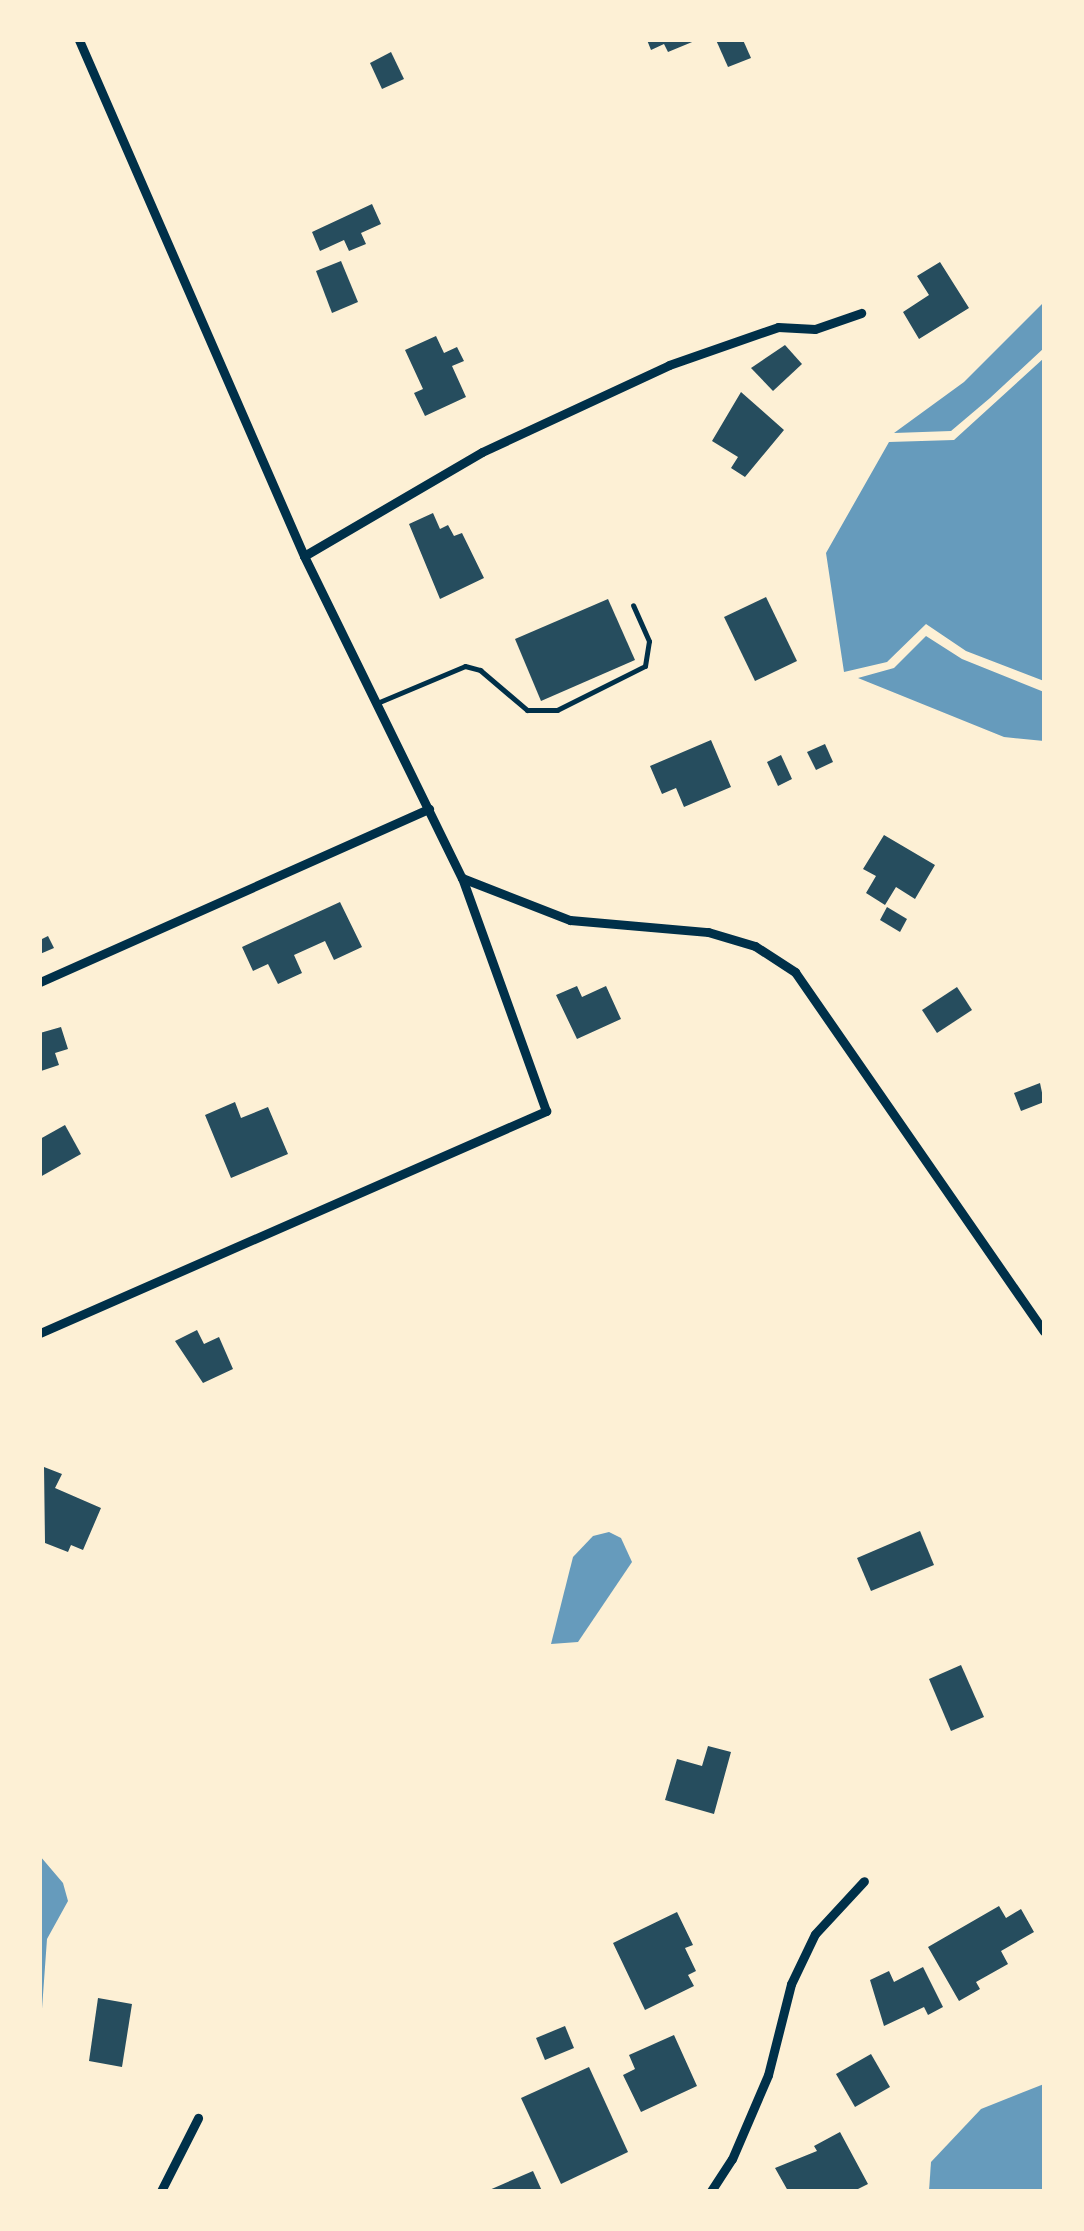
<!DOCTYPE html>
<html>
<head>
<meta charset="utf-8">
<style>
  body { margin:0 }
  #map { position:relative; width:1084px; height:2231px; overflow:hidden; background:#fdf0d5; font-family:"Libre Baskerville",serif }
  div>[style] { position:absolute }
  [style*='--x'] { left:calc(var(--x)*1px); top:calc(var(--y)*1px); width:calc(var(--w)*1px); rotate:calc(var(--a)*1deg) }
  .water>* { inset:0; background:#669bbc }
  .building>* { inset:0; background:#264d5e }
  .service>* { height:5px; margin:-2.5px; padding:0 2.5px; transform-origin:2.5px; border-radius:2.5px; background:#003049 }
  .minor>* { height:9px; margin:-4.5px; padding:0 4.5px; transform-origin:4.5px; border-radius:4.5px; background:#003049 }
  span { translate:-50% -50%; white-space:nowrap; text-align:center; line-height:1.15; -webkit-text-stroke:8px #fdf0d5; paint-order:stroke }
  .frame { position:absolute; inset:0; border:42px solid #fdf0d5; pointer-events:none }
</style>
</head>
<body>
<div id="map">
  <div class="water">
    <i style="clip-path:polygon(1044px 302px,1044px 348px,990px 398px,951px 431px,894px 433px,964px 382px)"></i>
    <i style="clip-path:polygon(1044px 358px,1044px 681px,966px 651px,926px 624px,887px 662px,844px 672px,826px 553px,889px 442px,954px 440px)"></i>
    <i style="clip-path:polygon(926px 636px,962px 659px,1044px 692px,1044px 741px,1004px 737px,858px 678px,894px 668px)"></i>
    <i style="clip-path:polygon(609px 1532px,621px 1538px,632px 1562px,578px 1642px,551px 1644px,573px 1557px,593px 1536px)"></i>
    <i style="clip-path:polygon(40px 1856px,63px 1883px,68px 1901px,47px 1939px,40px 2037px)"></i>
    <i style="clip-path:polygon(1044px 2084px,1044px 2191px,929px 2191px,931px 2162px,981px 2109px)"></i>
  </div>
  <div class="building">
    <i style="clip-path:polygon(647px 40px,697px 40px,668px 52px,664px 44px,651px 50px)"></i>
    <i style="clip-path:polygon(716px 40px,743px 40px,751px 58px,728px 67px)"></i>
    <i style="clip-path:polygon(391px 52px,404px 79px,382px 89px,370px 63px)"></i>
    <i style="clip-path:polygon(372px 204px,381px 224px,361px 233px,366px 244px,349px 251px,344px 240px,320px 251px,312px 232px)"></i>
    <i style="clip-path:polygon(341px 261px,358px 302px,332px 313px,316px 271px)"></i>
    <i style="clip-path:polygon(940px 262px,969px 308px,919px 339px,903px 312px,929px 295px,917px 276px)"></i>
    <i style="clip-path:polygon(436px 336px,444px 353px,457px 347px,464px 361px,452px 366px,466px 397px,425px 416px,414px 393px,423px 389px,405px 350px)"></i>
    <i style="clip-path:polygon(785px 345px,802px 364px,773px 391px,751px 368px)"></i>
    <i style="clip-path:polygon(741px 392px,784px 430px,745px 477px,731px 468px,738px 457px,712px 441px)"></i>
    <i style="clip-path:polygon(433px 513px,440px 529px,448px 525px,454px 536px,462px 533px,484px 578px,440px 599px,409px 524px)"></i>
    <i style="clip-path:polygon(766px 597px,797px 661px,755px 681px,724px 617px)"></i>
    <i style="clip-path:polygon(608px 599px,635px 660px,541px 701px,515px 639px)"></i>
    <i style="clip-path:polygon(711px 740px,731px 787px,684px 807px,676px 788px,662px 794px,650px 766px)"></i>
    <i style="clip-path:polygon(825px 744px,833px 762px,816px 770px,807px 752px)"></i>
    <i style="clip-path:polygon(781px 755px,792px 779px,778px 786px,767px 762px)"></i>
    <i style="clip-path:polygon(884px 835px,935px 865px,915px 899px,896px 887px,885px 905px,866px 893px,876px 876px,863px 869px)"></i>
    <i style="clip-path:polygon(340px 902px,362px 947px,334px 960px,325px 941px,294px 955px,302px 973px,278px 984px,268px 964px,253px 971px,242px 947px)"></i>
    <i style="clip-path:polygon(887px 907px,907px 919px,900px 932px,880px 920px)"></i>
    <i style="clip-path:polygon(48px 936px,54px 948px,40px 954px,40px 940px)"></i>
    <i style="clip-path:polygon(577px 986px,582px 997px,606px 986px,621px 1019px,577px 1039px,556px 995px)"></i>
    <i style="clip-path:polygon(957px 987px,972px 1010px,937px 1033px,922px 1010px)"></i>
    <i style="clip-path:polygon(61px 1027px,68px 1049px,55px 1053px,59px 1065px,41px 1071px,40px 1033px)"></i>
    <i style="clip-path:polygon(1040px 1083px,1044px 1102px,1021px 1111px,1014px 1093px)"></i>
    <i style="clip-path:polygon(235px 1102px,241px 1118px,268px 1107px,288px 1154px,231px 1178px,205px 1115px)"></i>
    <i style="clip-path:polygon(65px 1125px,81px 1154px,40px 1177px,40px 1139px)"></i>
    <i style="clip-path:polygon(197px 1330px,204px 1344px,219px 1337px,233px 1369px,203px 1383px,175px 1341px)"></i>
    <i style="clip-path:polygon(44px 1467px,62px 1474px,55px 1488px,101px 1508px,83px 1550px,71px 1545px,68px 1552px,45px 1543px)"></i>
    <i style="clip-path:polygon(920px 1531px,934px 1565px,871px 1591px,857px 1558px)"></i>
    <i style="clip-path:polygon(961px 1665px,984px 1717px,951px 1731px,929px 1679px)"></i>
    <i style="clip-path:polygon(708px 1746px,731px 1752px,714px 1814px,665px 1800px,677px 1759px,702px 1766px)"></i>
    <i style="clip-path:polygon(999px 1906px,1006px 1918px,1021px 1909px,1034px 1932px,1001px 1951px,1008px 1964px,976px 1982px,980px 1989px,959px 2001px,928px 1947px)"></i>
    <i style="clip-path:polygon(677px 1912px,693px 1945px,685px 1948px,696px 1971px,688px 1975px,694px 1986px,645px 2010px,613px 1943px)"></i>
    <i style="clip-path:polygon(923px 1967px,943px 2007px,928px 2015px,924px 2007px,884px 2026px,870px 1980px,889px 1971px,894px 1982px)"></i>
    <i style="clip-path:polygon(98px 1998px,132px 2004px,122px 2067px,89px 2061px)"></i>
    <i style="clip-path:polygon(565px 2026px,574px 2048px,545px 2060px,536px 2038px)"></i>
    <i style="clip-path:polygon(674px 2035px,697px 2086px,641px 2112px,623px 2075px,635px 2069px,629px 2055px)"></i>
    <i style="clip-path:polygon(871px 2054px,890px 2087px,855px 2107px,836px 2074px)"></i>
    <i style="clip-path:polygon(589px 2067px,628px 2152px,561px 2184px,521px 2098px)"></i>
    <i style="clip-path:polygon(840px 2132px,868px 2184px,854px 2191px,788px 2191px,775px 2168px,817px 2151px,814px 2146px)"></i>
    <i style="clip-path:polygon(533px 2171px,542px 2191px,487px 2191px)"></i>
  </div>
  <div class="service">
    <i style="--x:377;--y:703;--w:95;--a:-22.8"></i>
    <i style="--x:465;--y:666;--w:16;--a:15"></i>
    <i style="--x:480;--y:670;--w:62;--a:40.4"></i>
    <i style="--x:527;--y:710;--w:30;--a:0"></i>
    <i style="--x:557;--y:710;--w:98;--a:-26.6"></i>
    <i style="--x:645;--y:666;--w:25;--a:-81"></i>
    <i style="--x:649;--y:641;--w:39;--a:-114"></i>
  </div>
  <div class="minor">
    <i style="--x:79;--y:40;--w:563;--a:66.44"></i>
    <i style="--x:304;--y:556;--w:359;--a:63.9"></i>
    <i style="--x:462;--y:878;--w:116;--a:21.3"></i>
    <i style="--x:570;--y:920;--w:139;--a:5"></i>
    <i style="--x:708;--y:932;--w:49;--a:16.6"></i>
    <i style="--x:755;--y:946;--w:48;--a:33"></i>
    <i style="--x:795;--y:972;--w:437;--a:55.3"></i>
    <i style="--x:304;--y:556;--w:206;--a:-30.3"></i>
    <i style="--x:482;--y:452;--w:206;--a:-24.9"></i>
    <i style="--x:669;--y:365;--w:115;--a:-19.2"></i>
    <i style="--x:778;--y:327;--w:37;--a:3"></i>
    <i style="--x:815;--y:329;--w:49;--a:-19.2"></i>
    <i style="--x:40;--y:982;--w:426;--a:-24"></i>
    <i style="--x:40;--y:1333;--w:553;--a:-23.69"></i>
    <i style="--x:546;--y:1111;--w:248;--a:-109.8"></i>
    <i style="--x:161;--y:2191;--w:82;--a:-63.1"></i>
    <i style="--x:711;--y:2191;--w:38;--a:-57"></i>
    <i style="--x:732;--y:2159;--w:91;--a:-66.8"></i>
    <i style="--x:768;--y:2075;--w:94;--a:-75.8"></i>
    <i style="--x:791;--y:1984;--w:55;--a:-64.4"></i>
    <i style="--x:815;--y:1934;--w:72;--a:-47.2"></i>
  </div>
  <div class="frame"></div>
</div>
</body>
</html>
